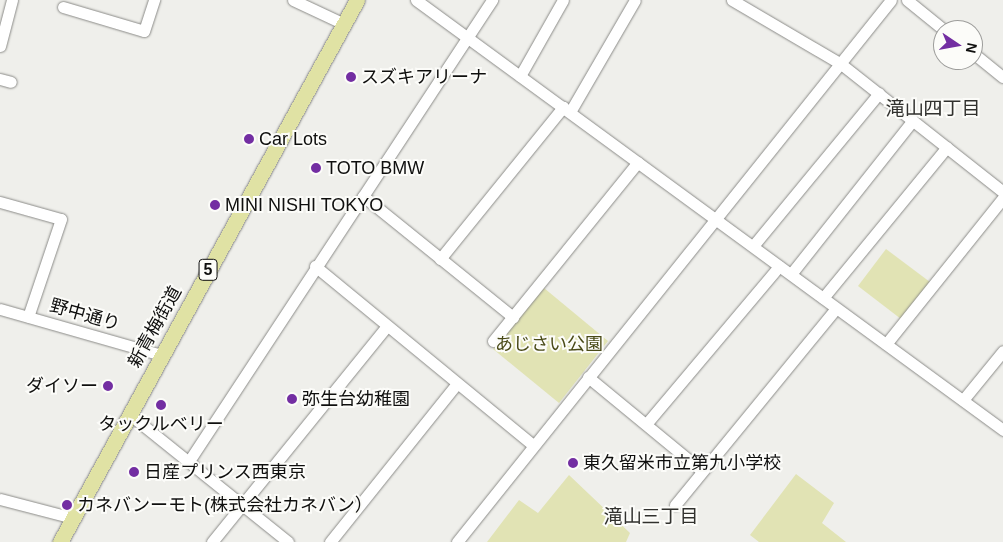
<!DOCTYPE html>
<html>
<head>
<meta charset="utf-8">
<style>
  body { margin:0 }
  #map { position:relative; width:1003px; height:542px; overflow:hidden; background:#efefeb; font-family:Helvetica,"Noto Sans JP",sans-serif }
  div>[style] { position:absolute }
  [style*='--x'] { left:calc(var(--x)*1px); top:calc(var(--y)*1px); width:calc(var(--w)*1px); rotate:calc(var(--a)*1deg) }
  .green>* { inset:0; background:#e1e3b4 }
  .roads { filter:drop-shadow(0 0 1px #8b8b88) drop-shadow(0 0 1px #8b8b88) }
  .minor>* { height:11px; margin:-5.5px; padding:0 5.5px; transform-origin:5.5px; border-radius:5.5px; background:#fff }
  .major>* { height:15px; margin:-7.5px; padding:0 7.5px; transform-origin:7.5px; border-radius:7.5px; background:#e0e2a4 }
  .dots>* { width:14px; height:14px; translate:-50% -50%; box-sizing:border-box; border:2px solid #fcfcf9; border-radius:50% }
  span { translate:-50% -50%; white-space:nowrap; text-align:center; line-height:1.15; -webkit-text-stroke:4px #fcfcf9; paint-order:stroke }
  .shield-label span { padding:1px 4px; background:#fcfcf9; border:1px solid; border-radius:4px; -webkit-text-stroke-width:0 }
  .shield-label { font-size:16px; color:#0f0f0e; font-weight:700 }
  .poi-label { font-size:18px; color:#0f0f0e }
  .left { translate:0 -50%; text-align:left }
  .right { translate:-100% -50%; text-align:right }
  .street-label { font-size:18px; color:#0f0f0e }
  .park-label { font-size:18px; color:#494a17 }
  .neighbourhood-label { font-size:19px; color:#31312e }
  .north { position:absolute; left:933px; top:20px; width:50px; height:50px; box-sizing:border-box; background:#fcfcf9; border:1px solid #9d9d9b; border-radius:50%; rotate:102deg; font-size:14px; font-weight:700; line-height:20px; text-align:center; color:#0f0f0e }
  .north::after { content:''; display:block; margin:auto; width:18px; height:22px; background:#732ea2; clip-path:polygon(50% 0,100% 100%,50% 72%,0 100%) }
</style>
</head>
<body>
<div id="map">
  <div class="green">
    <i style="clip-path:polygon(886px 249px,930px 282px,901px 319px,858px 286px)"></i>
    <i style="clip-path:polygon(544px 288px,608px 341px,559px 403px,493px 349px)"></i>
    <i style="clip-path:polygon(796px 474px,834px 503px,822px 523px,846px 542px,759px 542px,750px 535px)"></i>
    <i style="clip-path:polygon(569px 475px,630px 533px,626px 542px,487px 542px,519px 500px,538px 513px)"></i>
  </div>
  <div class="roads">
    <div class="minor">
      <i style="--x:293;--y:0;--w:56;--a:25.2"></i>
      <i style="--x:416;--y:0;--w:728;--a:36.22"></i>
      <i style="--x:732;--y:0;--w:126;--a:30.4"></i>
      <i style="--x:841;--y:64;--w:206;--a:38.3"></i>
      <i style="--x:907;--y:0;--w:48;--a:39"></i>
      <i style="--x:63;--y:7;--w:84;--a:16.5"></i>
      <i style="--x:144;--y:31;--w:33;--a:-72"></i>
      <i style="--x:0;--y:46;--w:48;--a:-75.4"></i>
      <i style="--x:973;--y:53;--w:38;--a:39"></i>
      <i style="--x:520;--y:76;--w:87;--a:-60.5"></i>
      <i style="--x:0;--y:79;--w:11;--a:15"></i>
      <i style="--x:570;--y:112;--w:129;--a:-59.9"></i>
      <i style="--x:363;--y:196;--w:193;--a:38.9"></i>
      <i style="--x:0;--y:202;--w:63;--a:15.6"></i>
      <i style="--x:61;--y:219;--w:103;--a:108.6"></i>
      <i style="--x:753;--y:246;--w:198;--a:-50.5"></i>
      <i style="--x:440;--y:259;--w:196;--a:-51"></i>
      <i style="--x:315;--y:266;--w:282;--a:39.4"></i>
      <i style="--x:791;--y:274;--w:196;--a:-51.6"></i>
      <i style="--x:823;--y:298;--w:195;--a:-50.6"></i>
      <i style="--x:0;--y:309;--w:167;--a:15.9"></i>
      <i style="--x:493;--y:341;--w:230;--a:-51"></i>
      <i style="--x:886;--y:344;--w:187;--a:-51.3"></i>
      <i style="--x:588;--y:377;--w:146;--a:39.5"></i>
      <i style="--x:963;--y:400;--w:63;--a:-50.8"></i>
      <i style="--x:129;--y:414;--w:204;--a:38.8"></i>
      <i style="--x:647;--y:423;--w:205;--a:-49.9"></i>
      <i style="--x:189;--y:461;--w:552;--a:-56.68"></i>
      <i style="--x:0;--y:499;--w:75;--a:14.6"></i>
      <i style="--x:675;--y:505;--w:254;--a:-50.7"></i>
      <i style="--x:212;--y:542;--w:278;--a:-51"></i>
      <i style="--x:330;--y:542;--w:201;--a:-51.3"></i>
      <i style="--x:457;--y:542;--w:694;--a:-51.31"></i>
    </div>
    <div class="major">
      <i style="--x:60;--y:542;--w:618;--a:-61.28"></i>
    </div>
  </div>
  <div class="dots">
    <i style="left:351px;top:77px;background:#732ea2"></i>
    <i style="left:249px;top:139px;background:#732ea2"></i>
    <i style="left:316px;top:168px;background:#732ea2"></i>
    <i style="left:215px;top:205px;background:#732ea2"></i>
    <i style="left:108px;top:386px;background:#732ea2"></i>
    <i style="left:292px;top:399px;background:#732ea2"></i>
    <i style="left:161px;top:405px;background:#732ea2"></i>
    <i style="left:573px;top:463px;background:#732ea2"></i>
    <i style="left:134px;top:472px;background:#732ea2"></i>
    <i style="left:67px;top:505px;background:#732ea2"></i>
  </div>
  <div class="shield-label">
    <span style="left:208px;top:270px">5</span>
  </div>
  <div class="poi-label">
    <span class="left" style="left:361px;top:77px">スズキアリーナ</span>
    <span class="left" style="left:259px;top:139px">Car Lots</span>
    <span class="left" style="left:326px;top:168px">TOTO BMW</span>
    <span class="left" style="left:225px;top:205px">MINI NISHI TOKYO</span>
    <span class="right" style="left:98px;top:386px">ダイソー</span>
    <span class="left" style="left:302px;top:399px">弥生台幼稚園</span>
    <span style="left:161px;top:424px">タックルベリー</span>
    <span class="left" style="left:583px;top:463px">東久留米市立第九小学校</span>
    <span class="left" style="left:144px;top:472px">日産プリンス西東京</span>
    <span class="left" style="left:77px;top:505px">カネバンーモト(株式会社カネバン）</span>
  </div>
  <div class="street-label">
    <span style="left:85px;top:315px;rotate:16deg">野中通り</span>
    <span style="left:155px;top:327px;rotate:-61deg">新青梅街道</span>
  </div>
  <div class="park-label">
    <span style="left:549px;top:344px">あじさい公園</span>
  </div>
  <div class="neighbourhood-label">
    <span style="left:933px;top:109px">滝山四丁目</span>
    <span style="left:651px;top:517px">滝山三丁目</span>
  </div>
  <div class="north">N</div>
</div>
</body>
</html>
